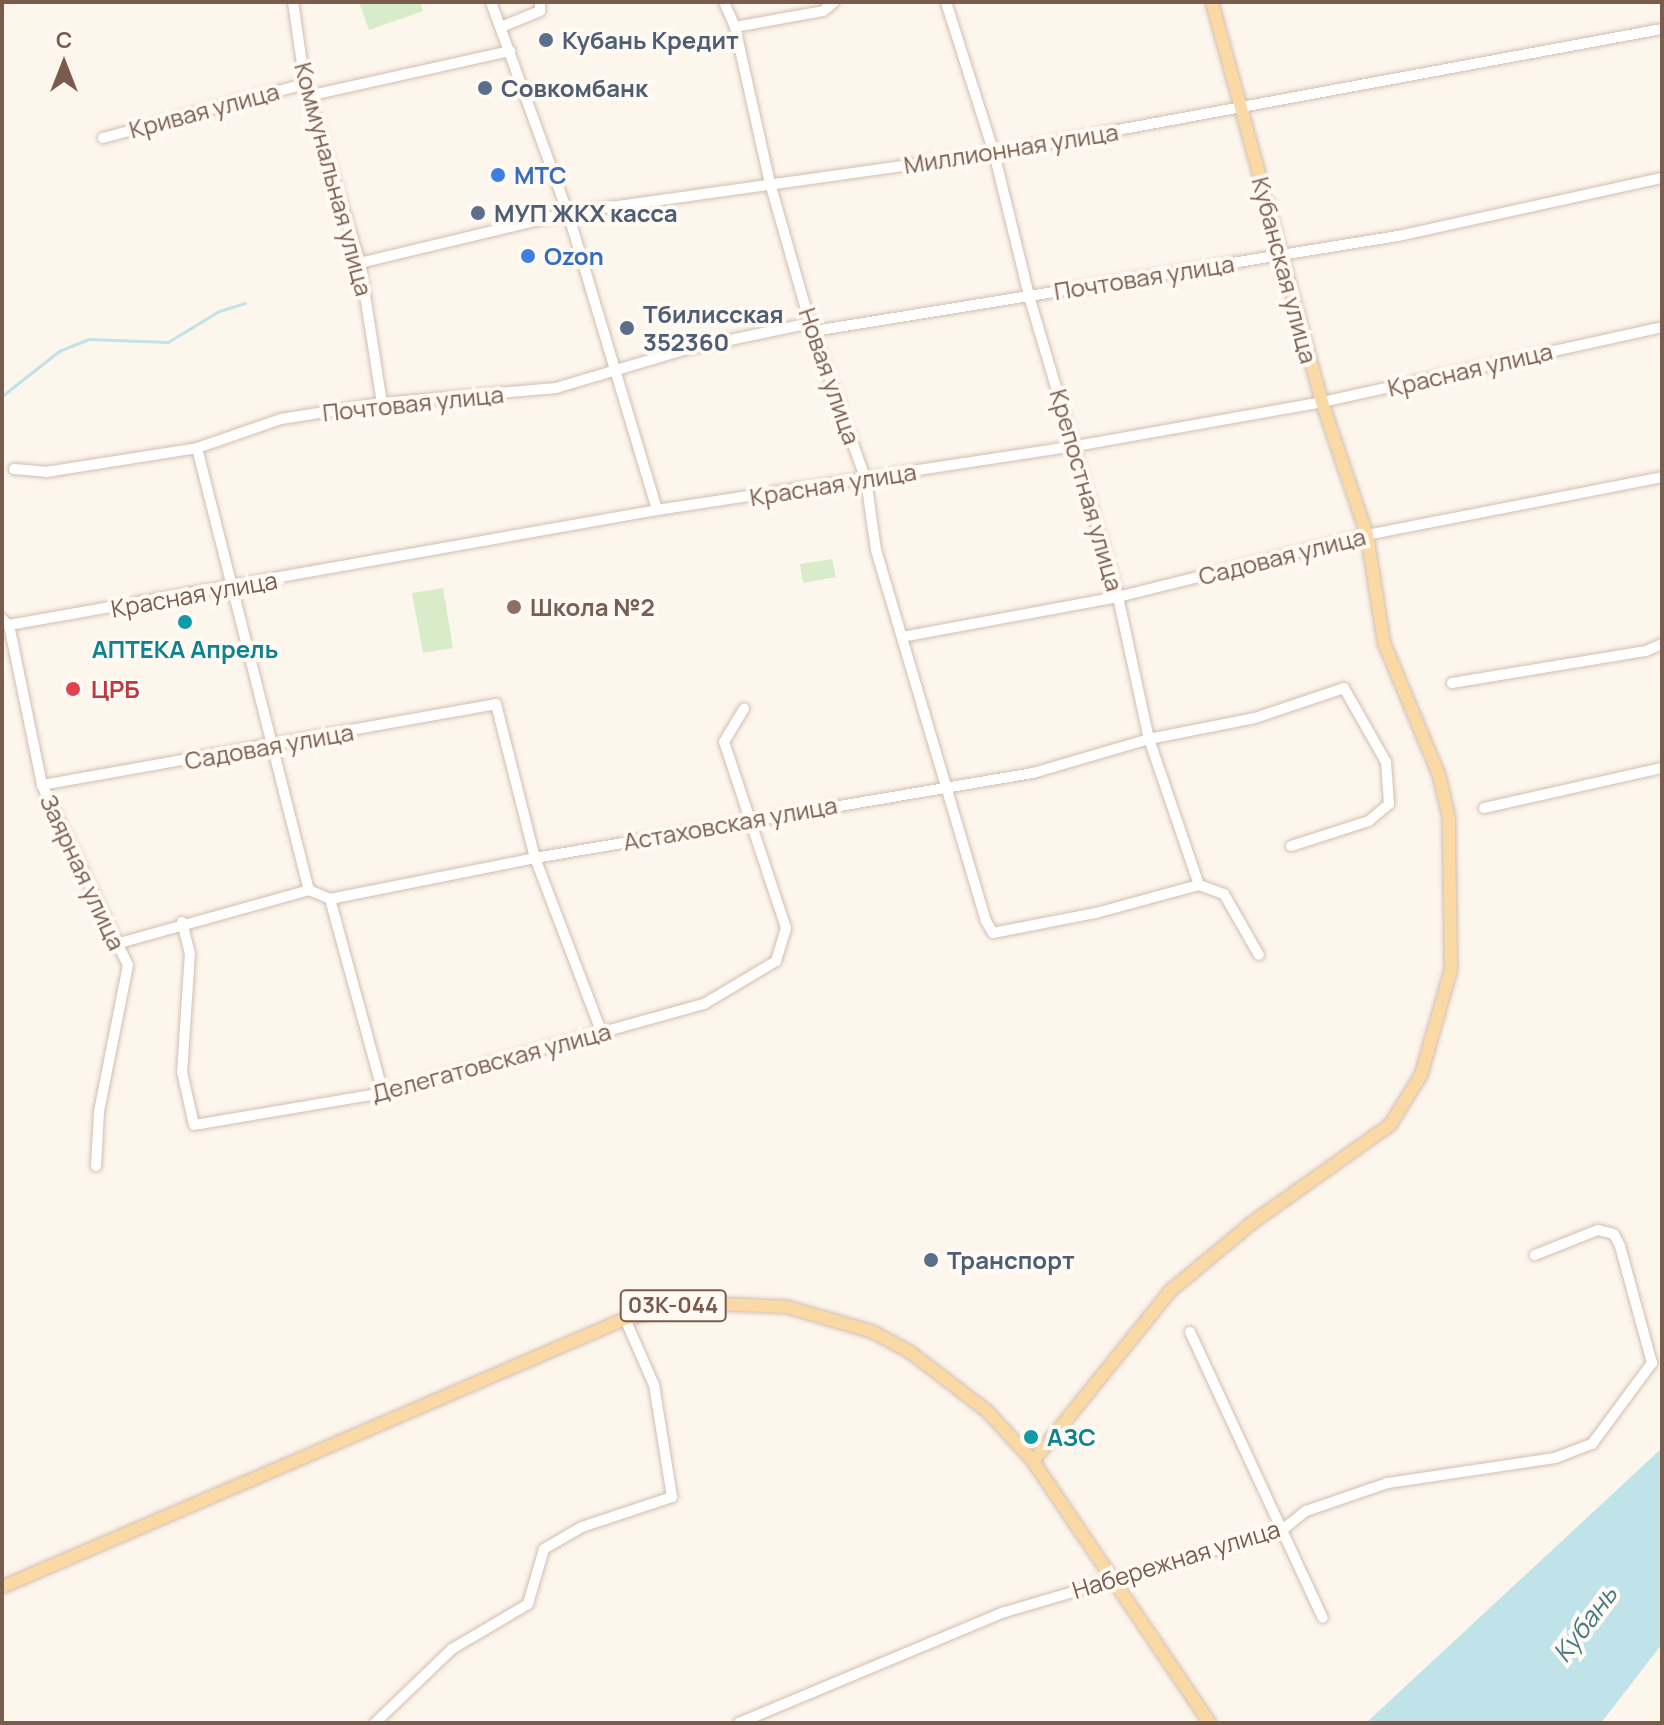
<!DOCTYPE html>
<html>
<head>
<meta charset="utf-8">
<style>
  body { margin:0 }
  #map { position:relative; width:1664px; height:1725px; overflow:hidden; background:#fdf6ec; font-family:Manrope,sans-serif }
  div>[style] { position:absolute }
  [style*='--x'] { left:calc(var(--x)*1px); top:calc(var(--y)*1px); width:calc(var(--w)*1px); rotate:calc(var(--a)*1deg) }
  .green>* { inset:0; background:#d8ecc9 }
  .water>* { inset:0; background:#bfe3e8 }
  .stream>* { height:3px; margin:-1.5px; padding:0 1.5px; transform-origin:1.5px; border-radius:1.5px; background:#bfe3e8 }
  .roads { filter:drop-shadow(0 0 2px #d1beb0) drop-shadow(0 0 2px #d1beb0) }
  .minor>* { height:10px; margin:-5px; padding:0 5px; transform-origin:5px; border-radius:5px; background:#fff }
  .major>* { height:12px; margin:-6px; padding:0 6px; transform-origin:6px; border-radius:6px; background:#fbd9a5 }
  .dots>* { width:22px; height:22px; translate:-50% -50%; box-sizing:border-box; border:4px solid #fffaf3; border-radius:50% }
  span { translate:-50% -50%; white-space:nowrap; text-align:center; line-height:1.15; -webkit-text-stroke:8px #fffaf3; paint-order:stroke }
  .shield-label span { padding:2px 6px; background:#fffaf3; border:2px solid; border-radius:6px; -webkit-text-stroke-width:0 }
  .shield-label { font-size:22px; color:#7a5c4d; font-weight:700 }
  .service-label { font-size:24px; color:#4e5e75; font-weight:700 }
  .left { translate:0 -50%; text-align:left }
  .street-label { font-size:24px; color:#7a5c4d }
  .shop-label { font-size:24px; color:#366cbe; font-weight:700 }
  .education-label { font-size:24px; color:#785e54; font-weight:700 }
  .culture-label { font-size:24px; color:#0d838f; font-weight:700 }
  .health-label { font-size:24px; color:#be3a42; font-weight:700 }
  .water-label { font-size:26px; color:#437c86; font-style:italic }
  .frame { position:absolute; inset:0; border:4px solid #7a5c4d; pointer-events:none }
  .north { position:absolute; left:24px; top:24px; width:80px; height:80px; -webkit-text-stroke:6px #fffaf3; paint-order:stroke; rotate:0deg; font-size:22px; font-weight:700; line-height:32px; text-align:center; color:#7a5c4d }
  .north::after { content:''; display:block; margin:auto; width:28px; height:36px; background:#7a5c4d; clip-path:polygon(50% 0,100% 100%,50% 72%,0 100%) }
</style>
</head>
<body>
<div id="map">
  <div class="green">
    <i style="clip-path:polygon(359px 2px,420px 2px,423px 11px,369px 30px)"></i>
    <i style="clip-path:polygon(832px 559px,836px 577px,803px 583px,800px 564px)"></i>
    <i style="clip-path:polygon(443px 588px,453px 648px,423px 653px,412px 593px)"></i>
  </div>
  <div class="water">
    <i style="clip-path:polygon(1662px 1448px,1662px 1644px,1601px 1723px,1366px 1723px)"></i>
  </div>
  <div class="stream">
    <i style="--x:2;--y:396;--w:73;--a:-38.3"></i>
    <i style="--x:59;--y:351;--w:32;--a:-22"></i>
    <i style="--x:89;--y:339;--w:79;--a:2.2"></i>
    <i style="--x:168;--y:342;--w:60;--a:-31.3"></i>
    <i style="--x:219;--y:311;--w:27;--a:-17"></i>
  </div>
  <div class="roads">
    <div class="minor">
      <i style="--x:293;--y:2;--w:83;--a:81.7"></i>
      <i style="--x:305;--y:84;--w:187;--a:72.9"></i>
      <i style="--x:360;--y:263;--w:142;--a:81.1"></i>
      <i style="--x:491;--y:2;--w:225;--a:70"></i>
      <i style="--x:568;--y:213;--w:310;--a:73.3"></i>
      <i style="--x:724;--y:2;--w:27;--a:66"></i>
      <i style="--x:735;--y:27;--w:160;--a:77.4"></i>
      <i style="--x:770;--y:183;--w:146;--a:74.1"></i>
      <i style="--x:810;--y:323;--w:167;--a:70.4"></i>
      <i style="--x:866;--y:480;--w:71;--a:81.9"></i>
      <i style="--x:876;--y:550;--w:387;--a:73.5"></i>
      <i style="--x:986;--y:921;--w:14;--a:60"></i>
      <i style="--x:993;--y:933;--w:105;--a:-11"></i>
      <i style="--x:1096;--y:913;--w:107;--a:-15.2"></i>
      <i style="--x:946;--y:2;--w:158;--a:72.4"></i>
      <i style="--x:994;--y:153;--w:147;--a:76.2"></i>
      <i style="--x:1029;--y:296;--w:314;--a:73.5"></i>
      <i style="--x:1118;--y:597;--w:145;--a:77.7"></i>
      <i style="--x:1149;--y:739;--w:154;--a:71.1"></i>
      <i style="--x:1199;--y:885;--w:27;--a:20"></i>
      <i style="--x:1224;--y:894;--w:70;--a:60.2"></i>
      <i style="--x:501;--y:27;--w:42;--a:-22.3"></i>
      <i style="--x:540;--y:11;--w:9;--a:-90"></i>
      <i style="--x:735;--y:27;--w:89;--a:-10.3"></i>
      <i style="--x:823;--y:11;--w:14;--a:-39"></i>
      <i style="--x:312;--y:95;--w:203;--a:-12.5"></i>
      <i style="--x:103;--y:138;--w:209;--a:-15"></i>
      <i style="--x:360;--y:263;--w:214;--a:-13.5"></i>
      <i style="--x:568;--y:213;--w:430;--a:-8"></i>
      <i style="--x:994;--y:153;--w:679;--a:-10.52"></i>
      <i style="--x:814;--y:331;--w:592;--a:-9.24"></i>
      <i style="--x:1398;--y:236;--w:270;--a:-12.4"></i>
      <i style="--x:197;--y:448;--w:456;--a:75.8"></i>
      <i style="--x:14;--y:469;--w:32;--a:5"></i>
      <i style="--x:46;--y:472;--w:153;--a:-9"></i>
      <i style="--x:197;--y:448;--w:89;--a:-19"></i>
      <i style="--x:281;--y:419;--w:102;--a:-9"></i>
      <i style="--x:382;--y:403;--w:175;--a:-4.9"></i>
      <i style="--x:556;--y:388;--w:137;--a:-16.6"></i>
      <i style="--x:687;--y:349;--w:126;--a:-11.9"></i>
      <i style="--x:2;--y:619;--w:9;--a:41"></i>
      <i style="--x:9;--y:625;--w:658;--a:-10.06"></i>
      <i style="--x:657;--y:510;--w:424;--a:-8.7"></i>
      <i style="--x:1076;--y:446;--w:250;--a:-10.1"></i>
      <i style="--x:1322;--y:402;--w:348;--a:-12.4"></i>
      <i style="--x:9;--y:625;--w:163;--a:78.3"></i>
      <i style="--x:42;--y:785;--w:199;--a:64.5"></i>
      <i style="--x:128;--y:965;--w:150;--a:101.2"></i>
      <i style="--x:99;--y:1112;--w:54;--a:93.2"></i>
      <i style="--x:902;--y:637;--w:220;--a:-10.5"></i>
      <i style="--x:1118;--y:597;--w:257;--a:-14"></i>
      <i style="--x:1367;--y:535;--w:301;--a:-11.1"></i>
      <i style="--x:1452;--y:683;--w:197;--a:-9.4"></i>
      <i style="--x:1646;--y:651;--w:17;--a:-24"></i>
      <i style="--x:42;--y:785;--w:461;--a:-10.1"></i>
      <i style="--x:496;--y:704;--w:159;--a:75.8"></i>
      <i style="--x:535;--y:858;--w:187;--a:69.1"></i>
      <i style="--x:1484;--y:808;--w:182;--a:-12.7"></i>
      <i style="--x:330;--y:899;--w:201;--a:74.7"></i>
      <i style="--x:182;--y:922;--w:32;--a:76"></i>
      <i style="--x:190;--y:953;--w:119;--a:93.8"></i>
      <i style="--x:182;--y:1072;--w:54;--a:77.2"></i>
      <i style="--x:194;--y:1125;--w:192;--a:-9.6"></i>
      <i style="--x:383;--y:1093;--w:333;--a:-15.5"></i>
      <i style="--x:704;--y:1004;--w:84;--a:-30.8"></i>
      <i style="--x:776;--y:961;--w:34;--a:-73"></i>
      <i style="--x:786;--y:928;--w:196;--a:-108.4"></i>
      <i style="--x:724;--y:742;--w:39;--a:-59"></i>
      <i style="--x:116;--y:944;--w:200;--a:-15.6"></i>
      <i style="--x:309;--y:890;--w:23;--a:23"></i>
      <i style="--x:330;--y:899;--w:209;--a:-11.3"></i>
      <i style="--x:535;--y:858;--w:505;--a:-9.69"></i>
      <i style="--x:1033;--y:773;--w:121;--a:-16.3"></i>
      <i style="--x:1149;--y:739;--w:108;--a:-11.2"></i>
      <i style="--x:1255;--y:718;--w:94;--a:-18.6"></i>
      <i style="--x:1344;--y:688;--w:85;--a:60.4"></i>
      <i style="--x:1386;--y:762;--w:42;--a:85.9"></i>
      <i style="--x:1389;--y:804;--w:26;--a:140"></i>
      <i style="--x:1369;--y:821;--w:82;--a:162.2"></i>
      <i style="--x:1190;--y:1332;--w:315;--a:65.1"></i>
      <i style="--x:375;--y:1723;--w:107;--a:-43.9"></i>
      <i style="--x:452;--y:1649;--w:88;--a:-30.6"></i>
      <i style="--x:528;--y:1604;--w:57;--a:-73.8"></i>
      <i style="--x:544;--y:1549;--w:44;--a:-30.1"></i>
      <i style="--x:582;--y:1527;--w:95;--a:-18.4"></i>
      <i style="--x:672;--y:1497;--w:113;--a:-99.1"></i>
      <i style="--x:654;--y:1385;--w:72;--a:-113.7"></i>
      <i style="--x:739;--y:1723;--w:288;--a:-22.7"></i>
      <i style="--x:1005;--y:1612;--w:288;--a:-16.4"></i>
      <i style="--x:1281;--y:1531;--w:32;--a:-39"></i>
      <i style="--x:1306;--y:1511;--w:87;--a:-18.9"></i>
      <i style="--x:1388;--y:1483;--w:169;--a:-8.5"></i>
      <i style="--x:1555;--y:1458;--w:40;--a:-21"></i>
      <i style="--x:1592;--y:1444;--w:101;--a:-53.5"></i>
      <i style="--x:1652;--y:1363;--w:121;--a:-105.3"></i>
      <i style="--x:1620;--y:1246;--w:13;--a:-117"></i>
      <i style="--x:1614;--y:1234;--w:16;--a:-166"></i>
      <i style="--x:1598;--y:1230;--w:68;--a:158.4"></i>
    </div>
    <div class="major">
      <i style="--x:1033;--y:1461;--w:218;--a:-51.1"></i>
      <i style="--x:1170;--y:1291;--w:108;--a:-39.7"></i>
      <i style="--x:1253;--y:1222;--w:168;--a:-35.3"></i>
      <i style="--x:1390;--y:1125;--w:59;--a:-58.2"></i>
      <i style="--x:1421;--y:1075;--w:109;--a:-74.1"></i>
      <i style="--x:1451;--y:970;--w:152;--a:-90.8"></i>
      <i style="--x:1449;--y:818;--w:44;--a:-103.1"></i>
      <i style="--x:1439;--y:775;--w:143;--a:-112.6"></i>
      <i style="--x:1384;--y:643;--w:109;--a:-98.9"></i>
      <i style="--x:1367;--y:535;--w:140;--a:-108.7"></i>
      <i style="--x:1322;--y:402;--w:415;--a:-105.4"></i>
      <i style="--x:2;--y:1587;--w:678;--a:-23.28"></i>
      <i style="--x:625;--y:1319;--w:73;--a:-12.7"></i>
      <i style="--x:696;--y:1303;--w:91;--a:2.5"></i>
      <i style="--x:787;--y:1307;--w:90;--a:16.2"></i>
      <i style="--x:873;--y:1332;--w:42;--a:28.4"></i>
      <i style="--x:910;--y:1352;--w:97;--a:37.5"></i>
      <i style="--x:987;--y:1411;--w:68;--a:47.4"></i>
      <i style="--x:1033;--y:1461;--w:316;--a:56"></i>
    </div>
  </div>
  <div class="dots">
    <i style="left:546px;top:40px;background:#5c6f8a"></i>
    <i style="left:485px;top:88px;background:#5c6f8a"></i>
    <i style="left:498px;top:175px;background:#3f7fe0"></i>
    <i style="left:478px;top:213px;background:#5c6f8a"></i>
    <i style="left:528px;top:256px;background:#3f7fe0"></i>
    <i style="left:627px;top:328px;background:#5c6f8a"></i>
    <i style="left:514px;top:607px;background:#8d6e63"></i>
    <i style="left:185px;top:622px;background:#0f9aa8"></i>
    <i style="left:73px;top:689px;background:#e0444e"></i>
    <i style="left:931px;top:1260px;background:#5c6f8a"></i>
    <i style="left:1031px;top:1437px;background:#0f9aa8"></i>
  </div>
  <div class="shield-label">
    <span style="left:673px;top:1306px">03К-044</span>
  </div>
  <div class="service-label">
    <span class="left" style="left:562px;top:40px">Кубань Кредит</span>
    <span class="left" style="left:501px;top:88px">Совкомбанк</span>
    <span class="left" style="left:494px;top:213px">МУП ЖКХ касса</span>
    <span class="left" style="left:643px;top:328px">Тбилисская<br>352360</span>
    <span class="left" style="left:947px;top:1260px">Транспорт</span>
  </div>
  <div class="street-label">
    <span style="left:204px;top:110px;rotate:-15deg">Кривая улица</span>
    <span style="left:1011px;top:148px;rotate:-9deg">Миллионная улица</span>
    <span style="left:334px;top:179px;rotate:75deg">Коммунальная улица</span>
    <span style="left:1285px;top:270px;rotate:75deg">Кубанская улица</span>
    <span style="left:1144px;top:277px;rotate:-9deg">Почтовая улица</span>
    <span style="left:1470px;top:369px;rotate:-13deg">Красная улица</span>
    <span style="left:830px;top:376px;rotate:71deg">Новая улица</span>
    <span style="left:413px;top:403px;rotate:-6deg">Почтовая улица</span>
    <span style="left:833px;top:484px;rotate:-9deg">Красная улица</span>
    <span style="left:1087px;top:490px;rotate:74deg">Крепостная улица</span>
    <span style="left:1282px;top:556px;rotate:-14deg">Садовая улица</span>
    <span style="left:194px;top:594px;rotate:-10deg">Красная улица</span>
    <span style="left:269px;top:746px;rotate:-10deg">Садовая улица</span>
    <span style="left:730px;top:823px;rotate:-10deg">Астаховская улица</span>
    <span style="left:83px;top:872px;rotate:65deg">Заярная улица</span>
    <span style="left:491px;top:1062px;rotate:-15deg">Делегатовская улица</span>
    <span style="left:1176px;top:1559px;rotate:-17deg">Набережная улица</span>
  </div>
  <div class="shop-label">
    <span class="left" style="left:514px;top:175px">МТС</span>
    <span class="left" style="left:544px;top:256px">Ozon</span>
  </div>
  <div class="education-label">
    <span class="left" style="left:530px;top:607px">Школа №2</span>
  </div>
  <div class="culture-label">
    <span style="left:185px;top:649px">АПТЕКА Апрель</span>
    <span class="left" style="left:1047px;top:1437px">АЗС</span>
  </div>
  <div class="health-label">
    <span class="left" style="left:91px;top:689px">ЦРБ</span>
  </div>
  <div class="water-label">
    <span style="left:1585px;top:1624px;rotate:-53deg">Кубань</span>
  </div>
  <div class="frame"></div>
  <div class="north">С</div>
</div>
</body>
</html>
